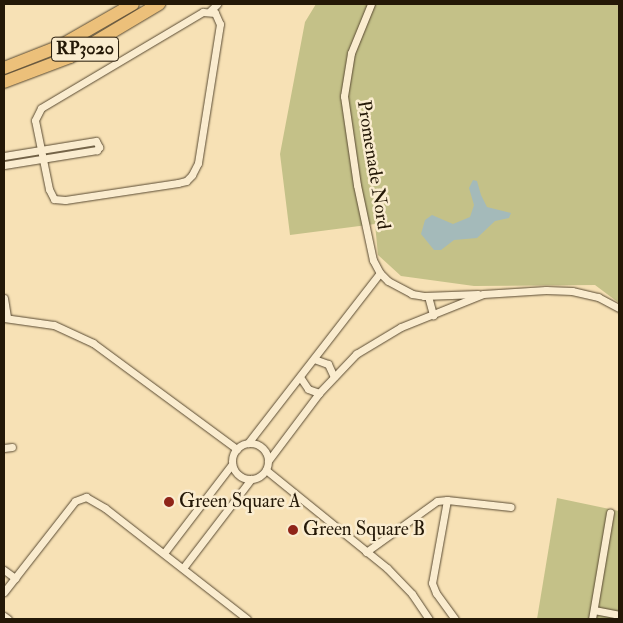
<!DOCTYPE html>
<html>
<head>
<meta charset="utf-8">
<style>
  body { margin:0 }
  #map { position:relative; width:623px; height:623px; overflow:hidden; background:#f7e1b5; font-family:"IM FELL Double Pica",serif }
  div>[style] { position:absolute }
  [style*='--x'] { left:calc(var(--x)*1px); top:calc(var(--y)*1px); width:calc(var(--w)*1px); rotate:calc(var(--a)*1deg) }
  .green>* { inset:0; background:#c4c188 }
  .water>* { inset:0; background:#a4baba }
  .roads { filter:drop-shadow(0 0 1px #594a32) drop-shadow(0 0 1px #594a32) }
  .street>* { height:7px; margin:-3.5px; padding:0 3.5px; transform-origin:3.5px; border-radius:3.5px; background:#faeccf }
  .street>.ring { margin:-3.5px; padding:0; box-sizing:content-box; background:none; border:7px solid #faeccf; border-radius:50% }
  .highway>* { height:12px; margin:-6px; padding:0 6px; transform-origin:6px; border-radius:6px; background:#ecc07a }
  .dots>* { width:14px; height:14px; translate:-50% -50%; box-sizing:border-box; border:2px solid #faeccf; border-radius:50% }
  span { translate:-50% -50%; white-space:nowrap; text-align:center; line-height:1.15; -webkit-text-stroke:5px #faeccf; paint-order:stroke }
  .shield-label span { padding:1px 4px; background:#faeccf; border:1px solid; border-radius:4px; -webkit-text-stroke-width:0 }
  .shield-label { font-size:18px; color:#241807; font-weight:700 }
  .street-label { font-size:19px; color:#241807 }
  .poi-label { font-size:19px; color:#241807 }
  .left { translate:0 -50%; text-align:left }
  .frame { position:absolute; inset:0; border:5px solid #241807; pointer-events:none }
</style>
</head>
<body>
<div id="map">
  <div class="green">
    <i style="clip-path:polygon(316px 4px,619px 4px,619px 303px,595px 285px,474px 286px,401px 276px,378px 255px,375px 224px,290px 235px,280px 154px,305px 22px)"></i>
    <i style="clip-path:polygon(557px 498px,619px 511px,619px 619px,537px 619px)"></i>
  </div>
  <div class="water">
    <i style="clip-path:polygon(473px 180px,477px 181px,481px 195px,487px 207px,511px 213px,509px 218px,495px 221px,477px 238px,454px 240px,441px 250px,434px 250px,421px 234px,425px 220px,432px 215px,453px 224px,470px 217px,474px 205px,469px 188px)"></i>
  </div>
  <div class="roads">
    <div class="street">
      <i style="--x:371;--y:4;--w:53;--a:112.2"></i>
      <i style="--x:351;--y:53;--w:44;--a:99.2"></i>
      <i style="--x:344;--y:96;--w:90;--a:81.7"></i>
      <i style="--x:357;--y:185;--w:77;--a:78"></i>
      <i style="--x:373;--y:260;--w:15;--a:62"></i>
      <i style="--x:380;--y:273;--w:11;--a:45"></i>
      <i style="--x:388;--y:281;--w:27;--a:28"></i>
      <i style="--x:412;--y:294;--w:12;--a:9"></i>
      <i style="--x:424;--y:296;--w:54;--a:-2.1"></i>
      <i style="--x:210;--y:11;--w:10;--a:-45"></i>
      <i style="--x:203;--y:12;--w:12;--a:5"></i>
      <i style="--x:215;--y:13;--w:12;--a:66"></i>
      <i style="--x:220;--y:24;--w:141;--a:99"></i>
      <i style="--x:198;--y:163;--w:13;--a:117"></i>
      <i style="--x:192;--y:175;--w:8;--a:135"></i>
      <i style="--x:186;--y:181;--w:8;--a:166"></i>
      <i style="--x:178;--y:183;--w:114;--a:171.4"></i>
      <i style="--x:65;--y:200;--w:11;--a:-175"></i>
      <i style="--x:54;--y:199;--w:11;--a:-117"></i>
      <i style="--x:49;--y:189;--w:70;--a:-101.5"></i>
      <i style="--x:35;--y:120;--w:13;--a:-63"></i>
      <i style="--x:41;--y:108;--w:188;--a:-30.7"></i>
      <i style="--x:4;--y:156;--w:93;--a:-9.3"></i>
      <i style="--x:96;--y:141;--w:7;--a:63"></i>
      <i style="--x:99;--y:147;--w:4;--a:124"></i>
      <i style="--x:97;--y:150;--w:94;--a:170.8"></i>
      <i style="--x:428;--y:296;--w:20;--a:75"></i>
      <i style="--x:4;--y:298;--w:19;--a:81"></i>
      <i style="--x:4;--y:318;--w:50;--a:8"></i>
      <i style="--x:54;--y:325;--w:43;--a:24.8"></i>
      <i style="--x:93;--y:343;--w:179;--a:36.4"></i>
      <i style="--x:314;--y:359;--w:15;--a:20"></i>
      <i style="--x:328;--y:364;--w:14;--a:65"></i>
      <i style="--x:300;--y:377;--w:14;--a:56"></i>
      <i style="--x:308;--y:389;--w:12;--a:20"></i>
      <i class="ring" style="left:232px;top:443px;width:29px;height:29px"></i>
      <i style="--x:248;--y:443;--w:215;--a:-52.2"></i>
      <i style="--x:4;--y:448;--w:8;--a:-7"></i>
      <i style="--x:268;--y:461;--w:85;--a:-53.1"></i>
      <i style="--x:319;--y:393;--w:54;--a:-46.5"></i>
      <i style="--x:356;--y:354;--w:52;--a:-31"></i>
      <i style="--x:401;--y:327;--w:88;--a:-21.9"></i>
      <i style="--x:483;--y:294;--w:63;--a:-3.6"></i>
      <i style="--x:546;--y:290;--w:26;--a:2"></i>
      <i style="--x:572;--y:291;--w:27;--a:13"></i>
      <i style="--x:598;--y:297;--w:24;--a:28"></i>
      <i style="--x:266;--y:470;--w:156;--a:39"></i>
      <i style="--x:387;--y:568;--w:36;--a:46"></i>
      <i style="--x:412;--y:594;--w:30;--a:56"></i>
      <i style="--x:447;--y:500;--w:84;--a:100.2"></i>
      <i style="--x:432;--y:583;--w:11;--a:68"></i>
      <i style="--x:436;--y:593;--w:32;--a:54"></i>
      <i style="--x:366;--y:552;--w:87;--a:-35.7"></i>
      <i style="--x:437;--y:501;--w:10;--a:-6"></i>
      <i style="--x:447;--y:500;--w:64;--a:6.2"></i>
      <i style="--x:164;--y:553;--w:112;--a:-52.6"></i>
      <i style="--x:183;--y:568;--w:112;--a:-52.6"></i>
      <i style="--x:4;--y:570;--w:14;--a:36"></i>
      <i style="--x:4;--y:592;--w:115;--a:-52"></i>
      <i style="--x:75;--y:501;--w:12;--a:-20"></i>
      <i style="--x:86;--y:497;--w:22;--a:30"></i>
      <i style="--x:105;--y:508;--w:180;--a:38"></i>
      <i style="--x:594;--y:610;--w:25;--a:11"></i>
      <i style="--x:4;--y:616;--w:5;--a:37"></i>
      <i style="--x:592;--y:619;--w:108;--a:-80.4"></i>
    </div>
    <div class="highway">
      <i style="--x:4;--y:68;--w:60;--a:-21.4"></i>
      <i style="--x:60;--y:46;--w:84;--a:-29.9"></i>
      <i style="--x:4;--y:82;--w:71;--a:-20.7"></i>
      <i style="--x:70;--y:57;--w:104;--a:-30.8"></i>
    </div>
  </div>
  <div class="dots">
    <i style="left:169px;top:502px;background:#8f2418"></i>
    <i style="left:293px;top:530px;background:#8f2418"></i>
  </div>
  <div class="shield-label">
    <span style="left:85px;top:49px">RP3020</span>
  </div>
  <div class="street-label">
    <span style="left:373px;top:165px;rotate:81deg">Promenade Nord</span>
  </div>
  <div class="poi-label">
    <span class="left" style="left:179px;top:502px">Green Square A</span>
    <span class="left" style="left:303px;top:530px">Green Square B</span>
  </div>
  <div class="frame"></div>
</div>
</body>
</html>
